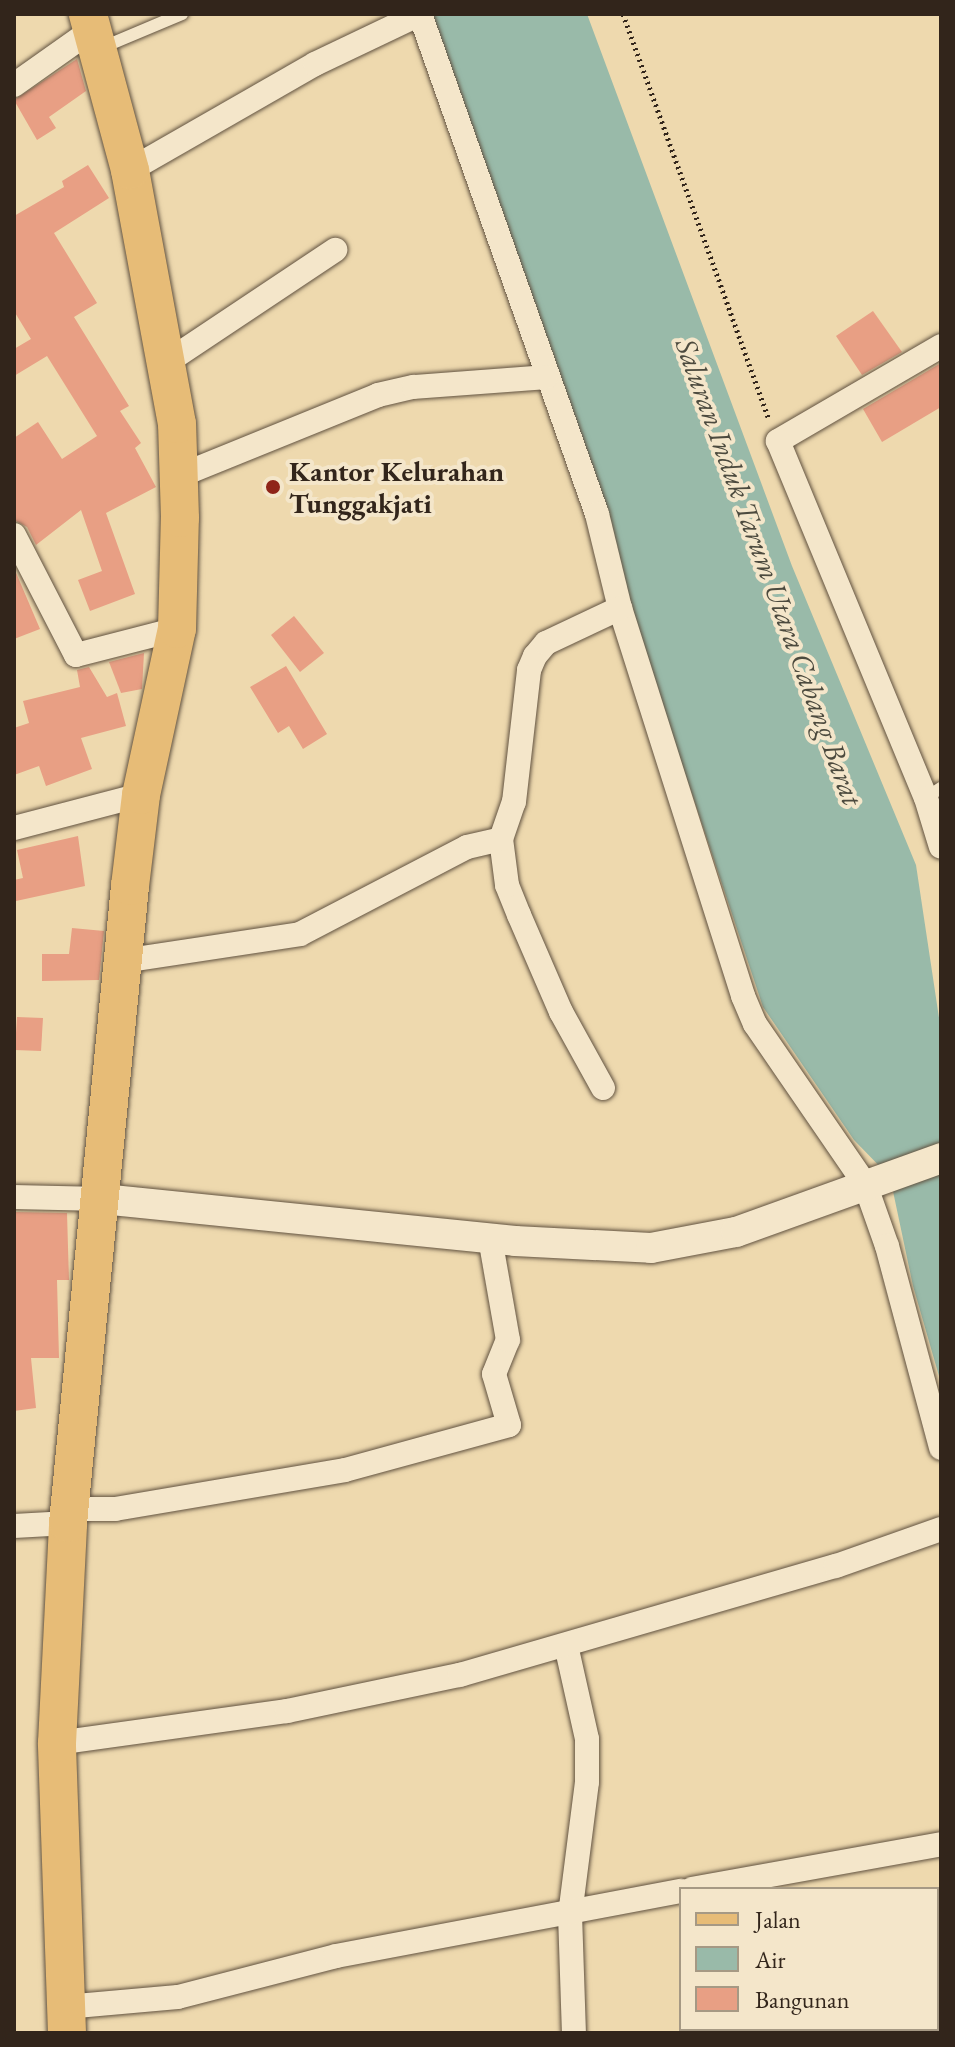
<!DOCTYPE html>
<html>
<head>
<meta charset="utf-8">
<style>
  body { margin:0 }
  #map { position:relative; width:955px; height:2047px; overflow:hidden; background:#eed9ae; font-family:"EB Garamond",serif }
  div>[style] { position:absolute }
  [style*='--x'] { left:calc(var(--x)*1px); top:calc(var(--y)*1px); width:calc(var(--w)*1px); rotate:calc(var(--a)*1deg) }
  .water>* { inset:0; background:#99baa9 }
  .building>* { inset:0; background:#e89f84 }
  .path>* { height:5px; margin-top:-2.5px; transform-origin:0; background:repeating-linear-gradient(90deg,#32251b 0 2px,transparent 0 6px) }
  .roads { filter:drop-shadow(0 0 2px #615240) drop-shadow(0 0 2px #615240) }
  .service>* { height:12px; margin:-6px; padding:0 6px; transform-origin:6px; border-radius:6px; background:#f4e6ca }
  .minor>* { height:24px; margin:-12px; padding:0 12px; transform-origin:12px; border-radius:12px; background:#f4e6ca }
  .tertiary>* { height:30px; margin:-15px; padding:0 15px; transform-origin:15px; border-radius:15px; background:#f4e6ca }
  .primary>* { height:38px; margin:-19px; padding:0 19px; transform-origin:19px; border-radius:19px; background:#e7bc77 }
  .dots>* { width:22px; height:22px; translate:-50% -50%; box-sizing:border-box; border:4px solid #f4e6ca; border-radius:50% }
  span { translate:-50% -50%; white-space:nowrap; text-align:center; line-height:1.15; -webkit-text-stroke:8px #f4e6ca; paint-order:stroke }
  .poi-label { font-size:28px; color:#32251b; font-weight:700 }
  .left { translate:0 -50%; text-align:left }
  .water-label { font-size:30px; color:#4c4a3e; font-style:italic }
  .frame { position:absolute; inset:0; border:16px solid #32251b; pointer-events:none }
  .legend { position:absolute; left:679px; top:1887px; width:260px; height:144px; box-sizing:border-box; background:#f4e6ca; border:2px solid #a69984; margin:0; padding:10px 14px; list-style:none; font-size:24px; color:#32251b }
  .legend li { display:flex; align-items:center; gap:16px; height:40px }
  .legend b { width:40px; border:2px solid #a69984 }
</style>
</head>
<body>
<div id="map">
  <div class="water">
    <i style="clip-path:polygon(432px 14px,587px 14px,792px 566px,916px 865px,941px 1031px,941px 1383px,913px 1286px,890px 1177px,854px 1140px,763px 1007px)"></i>
  </div>
  <div class="building">
    <i style="clip-path:polygon(77px 59px,86px 91px,49px 117px,56px 128px,37px 140px,14px 100px)"></i>
    <i style="clip-path:polygon(88px 165px,109px 198px,54px 233px,97px 303px,74px 317px,129px 406px,120px 411px,141px 443px,135px 448px,156px 487px,106px 513px,135px 594px,90px 611px,78px 580px,102px 571px,81px 510px,36px 545px,27px 527px,14px 520px,14px 438px,38px 422px,62px 459px,97px 436px,47px 356px,14px 376px,14px 349px,31px 339px,14px 311px,14px 216px,64px 187px,62px 181px)"></i>
    <i style="clip-path:polygon(873px 311px,902px 352px,862px 375px,836px 336px)"></i>
    <i style="clip-path:polygon(941px 363px,941px 407px,882px 442px,863px 409px)"></i>
    <i style="clip-path:polygon(14px 568px,40px 629px,14px 639px)"></i>
    <i style="clip-path:polygon(294px 616px,324px 653px,300px 672px,271px 635px)"></i>
    <i style="clip-path:polygon(144px 653px,142px 689px,121px 693px,109px 662px)"></i>
    <i style="clip-path:polygon(286px 666px,327px 734px,303px 749px,289px 726px,278px 733px,250px 687px)"></i>
    <i style="clip-path:polygon(89px 667px,107px 697px,117px 693px,126px 726px,81px 738px,92px 769px,46px 786px,39px 766px,14px 775px,14px 728px,29px 723px,23px 701px,80px 687px,77px 670px)"></i>
    <i style="clip-path:polygon(78px 836px,85px 886px,16px 901px,14px 880px,23px 878px,17px 850px)"></i>
    <i style="clip-path:polygon(72px 928px,104px 931px,99px 980px,42px 981px,42px 954px,69px 954px)"></i>
    <i style="clip-path:polygon(17px 1017px,43px 1018px,41px 1051px,15px 1050px)"></i>
    <i style="clip-path:polygon(14px 1212px,67px 1213px,69px 1280px,57px 1280px,59px 1358px,31px 1358px,36px 1408px,14px 1411px)"></i>
  </div>
  <div class="path">
    <i style="--x:623;--y:14;--w:431;--a:70.2"></i>
  </div>
  <div class="roads">
    <div class="service">
      <i style="--x:101;--y:48;--w:88;--a:-22.8"></i>
      <i style="--x:926;--y:798;--w:18;--a:-34"></i>
    </div>
    <div class="minor">
      <i style="--x:14;--y:85;--w:97;--a:-35.3"></i>
      <i style="--x:130;--y:170;--w:213;--a:-29.8"></i>
      <i style="--x:315;--y:64;--w:116;--a:-25.5"></i>
      <i style="--x:420;--y:14;--w:530;--a:70.51"></i>
      <i style="--x:597;--y:514;--w:97;--a:76.3"></i>
      <i style="--x:620;--y:608;--w:407;--a:72.4"></i>
      <i style="--x:743;--y:996;--w:30;--a:67"></i>
      <i style="--x:755;--y:1024;--w:194;--a:55.5"></i>
      <i style="--x:865;--y:1184;--w:66;--a:70.5"></i>
      <i style="--x:887;--y:1246;--w:209;--a:75"></i>
      <i style="--x:941;--y:346;--w:189;--a:149.8"></i>
      <i style="--x:778;--y:441;--w:386;--a:67.5"></i>
      <i style="--x:926;--y:798;--w:51;--a:73"></i>
      <i style="--x:164;--y:364;--w:206;--a:-33.7"></i>
      <i style="--x:179;--y:476;--w:215;--a:-22.1"></i>
      <i style="--x:378;--y:395;--w:37;--a:-13"></i>
      <i style="--x:414;--y:387;--w:132;--a:-4.3"></i>
      <i style="--x:14;--y:535;--w:135;--a:62.7"></i>
      <i style="--x:76;--y:655;--w:104;--a:-14.4"></i>
      <i style="--x:14;--y:828;--w:131;--a:-14.6"></i>
      <i style="--x:122;--y:961;--w:180;--a:-8.6"></i>
      <i style="--x:300;--y:934;--w:188;--a:-27.5"></i>
      <i style="--x:467;--y:847;--w:35;--a:-13"></i>
      <i style="--x:603;--y:1088;--w:87;--a:-118.9"></i>
      <i style="--x:561;--y:1012;--w:106;--a:-113.4"></i>
      <i style="--x:519;--y:915;--w:32;--a:-112"></i>
      <i style="--x:507;--y:885;--w:46;--a:-97.4"></i>
      <i style="--x:501;--y:839;--w:39;--a:-71"></i>
      <i style="--x:514;--y:802;--w:133;--a:-83.5"></i>
      <i style="--x:529;--y:670;--w:15;--a:-67"></i>
      <i style="--x:535;--y:656;--w:17;--a:-50"></i>
      <i style="--x:546;--y:643;--w:82;--a:-25.3"></i>
      <i style="--x:14;--y:1197;--w:88;--a:1.3"></i>
      <i style="--x:69;--y:1509;--w:46;--a:0"></i>
      <i style="--x:115;--y:1509;--w:233;--a:-9.6"></i>
      <i style="--x:345;--y:1470;--w:170;--a:-15.3"></i>
      <i style="--x:509;--y:1425;--w:53;--a:-106.4"></i>
      <i style="--x:494;--y:1374;--w:37;--a:-68"></i>
      <i style="--x:508;--y:1340;--w:104;--a:-100"></i>
      <i style="--x:14;--y:1526;--w:54;--a:-3.2"></i>
      <i style="--x:566;--y:1645;--w:96;--a:77.4"></i>
      <i style="--x:587;--y:1739;--w:43;--a:90"></i>
      <i style="--x:587;--y:1782;--w:133;--a:97.3"></i>
      <i style="--x:570;--y:1914;--w:119;--a:88.1"></i>
      <i style="--x:57;--y:1743;--w:232;--a:-7.9"></i>
      <i style="--x:287;--y:1711;--w:177;--a:-11.8"></i>
      <i style="--x:460;--y:1675;--w:391;--a:-16.2"></i>
      <i style="--x:836;--y:1566;--w:111;--a:-19.4"></i>
      <i style="--x:692;--y:1889;--w:253;--a:-10.2"></i>
      <i style="--x:65;--y:2007;--w:113;--a:-5.1"></i>
      <i style="--x:178;--y:1997;--w:163;--a:-14.5"></i>
      <i style="--x:336;--y:1956;--w:351;--a:-10.7"></i>
      <i style="--x:716;--y:2029;--w:4;--a:76"></i>
      <i style="--x:802;--y:2029;--w:4;--a:76"></i>
    </div>
    <div class="tertiary">
      <i style="--x:102;--y:1199;--w:415;--a:5.8"></i>
      <i style="--x:515;--y:1241;--w:136;--a:2.9"></i>
      <i style="--x:651;--y:1248;--w:86;--a:-10.7"></i>
      <i style="--x:736;--y:1232;--w:218;--a:-19.8"></i>
    </div>
    <div class="primary">
      <i style="--x:67;--y:2033;--w:290;--a:-92"></i>
      <i style="--x:57;--y:1743;--w:220;--a:-87.1"></i>
      <i style="--x:68;--y:1523;--w:640;--a:-84.44"></i>
      <i style="--x:130;--y:886;--w:92;--a:-83.1"></i>
      <i style="--x:141;--y:795;--w:170;--a:-77.8"></i>
      <i style="--x:177;--y:629;--w:111;--a:-88.5"></i>
      <i style="--x:180;--y:518;--w:94;--a:-91.8"></i>
      <i style="--x:177;--y:424;--w:258;--a:-100.5"></i>
      <i style="--x:130;--y:170;--w:162;--a:-105.1"></i>
    </div>
  </div>
  <div class="dots">
    <i style="left:273px;top:487px;background:#8f2418"></i>
  </div>
  <div class="poi-label">
    <span class="left" style="left:289px;top:487px">Kantor Kelurahan<br>Tunggakjati</span>
  </div>
  <div class="water-label">
    <span style="left:769px;top:572px;rotate:70deg">Saluran Induk Tarum Utara Cabang Barat</span>
  </div>
  <div class="frame"></div>
  <ul class="legend">
  <li><b style="height:10px;background:#e7bc77"></b>Jalan</li>
  <li><b style="height:22px;background:#99baa9"></b>Air</li>
  <li><b style="height:22px;background:#e89f84"></b>Bangunan</li>
  </ul>
</div>
</body>
</html>
